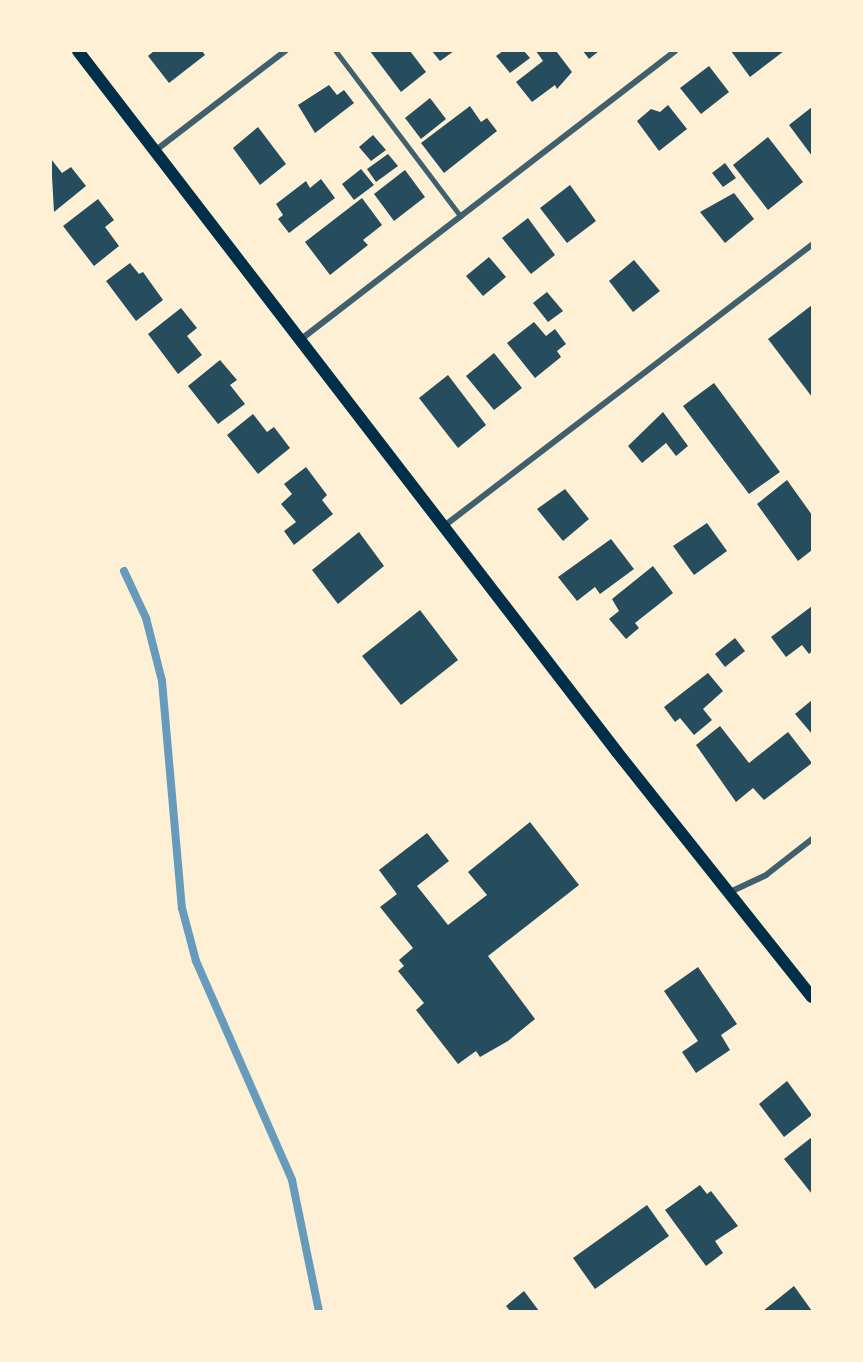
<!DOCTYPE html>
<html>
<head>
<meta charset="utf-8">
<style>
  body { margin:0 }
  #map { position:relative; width:863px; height:1362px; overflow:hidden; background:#fdf0d5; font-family:Helvetica,sans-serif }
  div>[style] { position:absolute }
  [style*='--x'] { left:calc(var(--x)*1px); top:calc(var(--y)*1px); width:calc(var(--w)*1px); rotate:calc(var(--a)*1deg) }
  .stream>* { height:8px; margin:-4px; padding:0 4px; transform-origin:4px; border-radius:4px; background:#669bbc }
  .building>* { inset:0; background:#264d5e }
  .service>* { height:4.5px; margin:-2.25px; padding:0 2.25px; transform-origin:2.25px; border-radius:2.25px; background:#3f606c }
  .minor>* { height:6px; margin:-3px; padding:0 3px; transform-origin:3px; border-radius:3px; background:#3f606c }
  .secondary>* { height:12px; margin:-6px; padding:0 6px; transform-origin:6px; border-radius:6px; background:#003049 }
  span { translate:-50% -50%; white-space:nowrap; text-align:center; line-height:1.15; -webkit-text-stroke:4.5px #fdf0d5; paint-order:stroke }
  .frame { position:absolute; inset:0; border:52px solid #fdf0d5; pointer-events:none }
</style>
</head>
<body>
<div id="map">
  <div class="stream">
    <i style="--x:124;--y:571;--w:52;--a:64.9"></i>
    <i style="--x:146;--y:618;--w:65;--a:75.7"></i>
    <i style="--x:162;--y:681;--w:228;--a:85"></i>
    <i style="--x:182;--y:908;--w:55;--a:75.2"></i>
    <i style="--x:196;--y:961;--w:239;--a:66.3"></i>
    <i style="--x:292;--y:1180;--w:134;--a:78.4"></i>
  </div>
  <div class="building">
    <i style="clip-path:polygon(154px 51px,202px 51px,205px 55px,169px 83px,148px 56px)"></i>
    <i style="clip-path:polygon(370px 51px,410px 51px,426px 72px,401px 92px)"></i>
    <i style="clip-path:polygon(432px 51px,454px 51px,440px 61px)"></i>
    <i style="clip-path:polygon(503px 51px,524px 51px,530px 58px,510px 73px,496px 56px)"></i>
    <i style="clip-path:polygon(536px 51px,556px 51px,572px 72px,557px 89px,555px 85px,532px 102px,516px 82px,543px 61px)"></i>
    <i style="clip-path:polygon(583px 51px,599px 51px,589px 59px)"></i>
    <i style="clip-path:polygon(731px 51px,784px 51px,750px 77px)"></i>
    <i style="clip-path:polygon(709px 66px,729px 92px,701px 114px,680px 88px)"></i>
    <i style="clip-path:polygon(329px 85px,337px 95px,344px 90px,354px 103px,315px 133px,298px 105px)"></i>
    <i style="clip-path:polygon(430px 98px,446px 119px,421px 139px,405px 118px)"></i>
    <i style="clip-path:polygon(668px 105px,687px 129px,659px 151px,637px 121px,651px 109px,660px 112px)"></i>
    <i style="clip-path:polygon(470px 106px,481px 122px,487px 118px,497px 131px,444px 173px,421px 143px)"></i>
    <i style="clip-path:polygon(812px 107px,812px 156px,789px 125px)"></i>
    <i style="clip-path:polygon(258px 127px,286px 164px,260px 185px,233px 148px)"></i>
    <i style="clip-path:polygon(373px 135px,386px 150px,371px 161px,359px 147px)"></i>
    <i style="clip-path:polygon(768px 137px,803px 182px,768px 210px,733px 165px)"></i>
    <i style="clip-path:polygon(388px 154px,398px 166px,376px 182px,367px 169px)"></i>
    <i style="clip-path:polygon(51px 159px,62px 173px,71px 167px,86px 186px,54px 212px)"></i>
    <i style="clip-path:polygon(725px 163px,736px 178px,723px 187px,712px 173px)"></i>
    <i style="clip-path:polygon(361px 169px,374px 185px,354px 200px,342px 184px)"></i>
    <i style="clip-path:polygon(405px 170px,425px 197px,394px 221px,374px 194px)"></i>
    <i style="clip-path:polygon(321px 179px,335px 198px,289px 233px,278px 219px,283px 215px,276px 204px,306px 181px,310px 188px)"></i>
    <i style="clip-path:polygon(570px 185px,596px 221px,567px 243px,540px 208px)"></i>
    <i style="clip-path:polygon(734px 193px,754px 219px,725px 243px,700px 212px)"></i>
    <i style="clip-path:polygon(362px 198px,382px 225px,363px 240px,368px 245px,330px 275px,305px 242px)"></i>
    <i style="clip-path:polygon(98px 199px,114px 220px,105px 227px,119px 246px,94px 266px,63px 226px)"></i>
    <i style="clip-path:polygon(528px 218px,555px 255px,531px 274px,502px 238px)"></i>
    <i style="clip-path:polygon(489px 257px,506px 277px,483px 296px,466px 276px)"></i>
    <i style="clip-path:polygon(634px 260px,660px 291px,633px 312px,609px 281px)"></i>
    <i style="clip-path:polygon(130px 263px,139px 274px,143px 272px,163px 300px,136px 321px,106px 281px)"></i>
    <i style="clip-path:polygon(547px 292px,563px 311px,548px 322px,533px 303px)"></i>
    <i style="clip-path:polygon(812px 305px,812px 397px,768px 339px)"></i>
    <i style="clip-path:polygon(181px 308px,197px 328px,187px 336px,202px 355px,178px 374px,148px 334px)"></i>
    <i style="clip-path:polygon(534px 322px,546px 336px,555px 329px,566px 344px,557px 351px,561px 357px,535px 378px,507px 343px)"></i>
    <i style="clip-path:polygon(494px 353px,522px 388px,494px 410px,466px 376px)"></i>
    <i style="clip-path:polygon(220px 360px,237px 380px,230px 385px,245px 404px,218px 424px,188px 386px)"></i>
    <i style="clip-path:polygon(448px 375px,486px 425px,458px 448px,419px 398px)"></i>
    <i style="clip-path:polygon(714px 383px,780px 472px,749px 494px,683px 406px)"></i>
    <i style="clip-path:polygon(663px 412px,688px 446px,676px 456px,666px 443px,642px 463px,628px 446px)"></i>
    <i style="clip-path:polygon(253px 414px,267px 432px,274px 427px,290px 448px,258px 474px,227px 435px)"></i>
    <i style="clip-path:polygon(306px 467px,327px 495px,322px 500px,333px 514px,294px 545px,284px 531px,296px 522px,281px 504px,292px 494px,284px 484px)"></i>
    <i style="clip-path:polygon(787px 480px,812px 515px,812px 550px,798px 561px,757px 504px)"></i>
    <i style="clip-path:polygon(565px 489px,589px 519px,563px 541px,537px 509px)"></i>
    <i style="clip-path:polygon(707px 523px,727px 551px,694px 575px,673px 546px)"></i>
    <i style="clip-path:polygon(359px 532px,384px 566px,338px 604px,312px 570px)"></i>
    <i style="clip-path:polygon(611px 539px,634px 569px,600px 594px,595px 587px,577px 601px,558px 577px)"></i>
    <i style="clip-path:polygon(653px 566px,673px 593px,635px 623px,639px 628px,626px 639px,609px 619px,619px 611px,612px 599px)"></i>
    <i style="clip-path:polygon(812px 606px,812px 651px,809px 654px,802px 645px,786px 657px,771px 637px)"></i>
    <i style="clip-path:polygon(420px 610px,458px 660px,401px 705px,362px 656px)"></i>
    <i style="clip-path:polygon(735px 638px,745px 651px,725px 667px,715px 654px)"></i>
    <i style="clip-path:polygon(708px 673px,723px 691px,703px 709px,712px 720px,694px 735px,680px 718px,675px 722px,664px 707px)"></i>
    <i style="clip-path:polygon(812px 700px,812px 734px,795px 714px)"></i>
    <i style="clip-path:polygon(720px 726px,749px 763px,788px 732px,812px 763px,764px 800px,753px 788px,736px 802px,696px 745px)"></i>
    <i style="clip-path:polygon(530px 822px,579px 885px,488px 956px,535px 1019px,508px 1041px,480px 1057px,476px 1051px,458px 1064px,416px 1010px,424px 1003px,398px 971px,404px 966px,399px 960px,413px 948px,380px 907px,397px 894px,379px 870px,427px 833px,449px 861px,417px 886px,448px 925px,487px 895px,468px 872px)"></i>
    <i style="clip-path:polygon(698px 967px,737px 1024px,721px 1035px,730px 1050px,696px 1073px,682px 1052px,698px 1041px,664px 991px)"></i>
    <i style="clip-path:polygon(787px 1081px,812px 1115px,784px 1137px,759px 1104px)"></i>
    <i style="clip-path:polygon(812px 1137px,812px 1194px,784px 1159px)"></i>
    <i style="clip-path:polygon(700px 1185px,707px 1194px,711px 1191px,738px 1226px,715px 1241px,723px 1253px,706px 1266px,665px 1210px)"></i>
    <i style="clip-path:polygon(647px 1205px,669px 1236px,595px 1289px,573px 1258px)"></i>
    <i style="clip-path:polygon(794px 1286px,812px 1311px,763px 1311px)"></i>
    <i style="clip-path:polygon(524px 1291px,539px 1311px,510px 1311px,506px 1306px)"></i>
  </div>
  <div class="service">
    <i style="--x:336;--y:51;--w:207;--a:52.9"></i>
  </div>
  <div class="minor">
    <i style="--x:156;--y:150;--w:163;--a:-37.5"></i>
    <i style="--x:300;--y:340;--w:473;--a:-37.6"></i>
    <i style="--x:444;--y:526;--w:463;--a:-37.4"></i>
    <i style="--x:730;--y:892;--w:40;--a:-25"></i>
    <i style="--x:766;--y:875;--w:58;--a:-38"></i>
  </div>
  <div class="secondary">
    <i style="--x:78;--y:51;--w:884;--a:52.44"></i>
    <i style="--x:617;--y:752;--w:313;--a:51.5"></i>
  </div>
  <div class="frame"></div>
</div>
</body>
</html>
